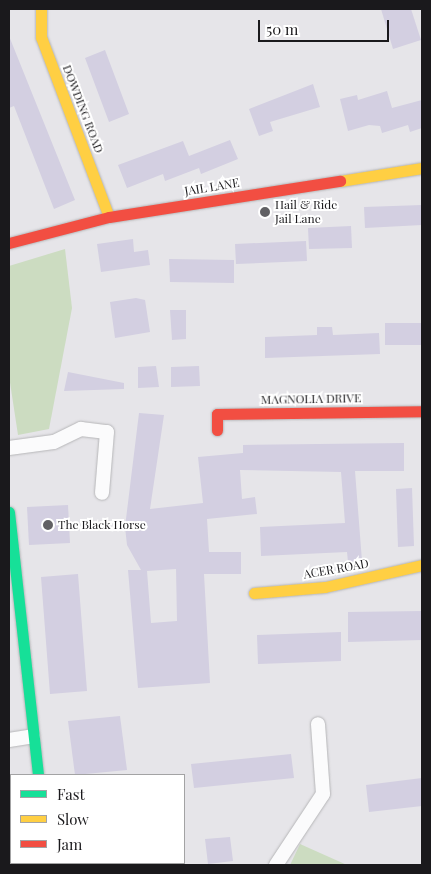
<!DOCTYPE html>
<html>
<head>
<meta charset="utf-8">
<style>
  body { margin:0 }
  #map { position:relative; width:431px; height:874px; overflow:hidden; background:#e6e5e9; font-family:"Playfair Display",serif }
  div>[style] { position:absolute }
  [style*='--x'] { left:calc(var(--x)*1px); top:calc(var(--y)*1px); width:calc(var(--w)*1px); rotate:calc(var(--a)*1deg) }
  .green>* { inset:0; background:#ccdcc1 }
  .building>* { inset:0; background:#d3cfe1 }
  .roads { filter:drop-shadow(0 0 1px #b6b6b8) drop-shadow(0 0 1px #b6b6b8) }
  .street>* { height:14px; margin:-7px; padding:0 7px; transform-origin:7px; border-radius:7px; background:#fbfbfc }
  .fast>* { height:11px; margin:-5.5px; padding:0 5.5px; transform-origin:5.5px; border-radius:5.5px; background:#16e098 }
  .slow>* { height:11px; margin:-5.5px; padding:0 5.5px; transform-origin:5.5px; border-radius:5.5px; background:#ffcf43 }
  .jam>* { height:11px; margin:-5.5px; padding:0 5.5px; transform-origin:5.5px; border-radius:5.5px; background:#f24e42 }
  .dots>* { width:14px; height:14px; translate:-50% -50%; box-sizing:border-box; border:2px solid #fff; border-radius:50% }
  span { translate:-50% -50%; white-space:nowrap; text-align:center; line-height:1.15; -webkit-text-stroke:4px #fff; paint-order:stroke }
  .street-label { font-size:12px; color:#1a191c }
  .poi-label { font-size:12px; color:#1a191c }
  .left { translate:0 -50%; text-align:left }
  .frame { position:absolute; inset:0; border:10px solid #1a191c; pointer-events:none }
  .legend { position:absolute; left:10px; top:774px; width:175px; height:90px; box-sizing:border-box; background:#fff; border:1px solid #a3a3a4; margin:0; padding:6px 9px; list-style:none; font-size:15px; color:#1a191c }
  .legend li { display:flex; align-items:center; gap:10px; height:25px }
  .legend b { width:25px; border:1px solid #a3a3a4 }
  .scale { position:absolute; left:258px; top:20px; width:131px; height:22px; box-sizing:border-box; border:2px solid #1a191c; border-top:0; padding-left:6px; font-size:15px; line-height:18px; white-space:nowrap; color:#1a191c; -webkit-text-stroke:4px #fff; paint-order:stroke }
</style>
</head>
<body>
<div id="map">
  <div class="green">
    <i style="clip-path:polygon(65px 249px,72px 308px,49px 429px,18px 435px,9px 376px,9px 266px)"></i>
    <i style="clip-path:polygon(300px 844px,347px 865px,290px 865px)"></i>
  </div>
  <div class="building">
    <i style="clip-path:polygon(381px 9px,411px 9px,421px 40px,393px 49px)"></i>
    <i style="clip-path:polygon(9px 36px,75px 200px,54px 209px,14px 106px,9px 108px)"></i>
    <i style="clip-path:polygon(105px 50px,129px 114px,109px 122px,85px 58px)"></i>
    <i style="clip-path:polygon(313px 84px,320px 107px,270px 122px,273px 131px,259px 136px,249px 109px)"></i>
    <i style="clip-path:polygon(387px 91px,392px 108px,422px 100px,422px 128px,410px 132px,408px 125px,382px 133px,380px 126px,369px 125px,348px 131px,340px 99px,357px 95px,358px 100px)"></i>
    <i style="clip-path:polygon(230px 140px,238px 159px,201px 174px,199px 168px,165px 181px,163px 174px,127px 188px,118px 165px,183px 141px,189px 156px)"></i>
    <i style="clip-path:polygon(422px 205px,422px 225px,365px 228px,364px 207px)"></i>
    <i style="clip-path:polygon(351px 226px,352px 248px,309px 249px,308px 228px)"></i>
    <i style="clip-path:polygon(133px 239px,134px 252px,148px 250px,150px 265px,101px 272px,97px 244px)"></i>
    <i style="clip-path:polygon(306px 241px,307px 261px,236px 264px,235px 244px)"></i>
    <i style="clip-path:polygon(169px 259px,234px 260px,234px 283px,170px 282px)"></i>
    <i style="clip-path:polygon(136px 298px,145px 300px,150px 332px,115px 338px,110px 302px)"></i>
    <i style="clip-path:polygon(170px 310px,186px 310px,186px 339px,172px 340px)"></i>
    <i style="clip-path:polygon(385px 323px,422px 323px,422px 345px,385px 345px)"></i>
    <i style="clip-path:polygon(317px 327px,332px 327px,333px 335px,379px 333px,380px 354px,265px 358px,265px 337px,317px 335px)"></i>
    <i style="clip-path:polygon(156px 366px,159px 387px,138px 388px,138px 367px)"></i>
    <i style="clip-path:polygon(199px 366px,200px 386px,171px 387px,171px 367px)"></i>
    <i style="clip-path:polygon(68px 372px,124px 383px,124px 389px,64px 391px)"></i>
    <i style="clip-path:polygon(evenodd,139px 413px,164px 415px,150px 509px,203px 503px,198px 457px,243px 453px,243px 445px,404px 443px,404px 471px,355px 471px,362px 561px,348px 562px,347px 552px,261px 556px,260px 527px,345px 523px,341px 472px,240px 470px,242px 499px,255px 497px,257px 514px,207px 519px,209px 552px,241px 552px,241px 574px,204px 574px,210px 683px,138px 688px,128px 570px,141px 570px,127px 545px,125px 527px,139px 413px,176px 569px,177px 621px,151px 623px,147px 571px,176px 569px)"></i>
    <i style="clip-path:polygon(412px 488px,414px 546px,398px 547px,396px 489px)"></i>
    <i style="clip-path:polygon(68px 505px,70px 543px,29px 545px,27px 507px)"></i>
    <i style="clip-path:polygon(78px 574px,87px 691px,50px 694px,41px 577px)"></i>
    <i style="clip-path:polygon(422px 611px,422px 640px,348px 642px,348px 612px)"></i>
    <i style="clip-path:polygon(341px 632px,341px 661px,258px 664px,257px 635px)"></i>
    <i style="clip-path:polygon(120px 716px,127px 770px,75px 775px,68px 721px)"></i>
    <i style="clip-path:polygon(291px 754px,294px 778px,194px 788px,191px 764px)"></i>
    <i style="clip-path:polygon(422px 778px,422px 806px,369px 812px,366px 785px)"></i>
    <i style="clip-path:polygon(230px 837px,233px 861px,208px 864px,205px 839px)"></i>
  </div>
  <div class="roads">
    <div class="street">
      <i style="--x:9;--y:448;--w:45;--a:-7.6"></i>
      <i style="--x:54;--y:442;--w:30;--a:-26"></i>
      <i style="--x:81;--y:429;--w:26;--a:7"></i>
      <i style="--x:107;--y:432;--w:61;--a:94.7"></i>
      <i style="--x:9;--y:740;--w:24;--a:-9"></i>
      <i style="--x:276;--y:865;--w:85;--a:-56.5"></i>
      <i style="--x:323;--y:794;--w:70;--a:-94.1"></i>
    </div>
    <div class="fast">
      <i style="--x:9;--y:512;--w:265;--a:83.7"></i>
    </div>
    <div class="slow">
      <i style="--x:41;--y:9;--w:28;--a:90"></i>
      <i style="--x:41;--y:37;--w:192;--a:69.3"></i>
      <i style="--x:340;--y:181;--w:83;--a:-9"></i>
      <i style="--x:254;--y:593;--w:71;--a:-4.8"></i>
      <i style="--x:325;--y:587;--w:99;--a:-12.8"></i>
      <i style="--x:48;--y:863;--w:2;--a:90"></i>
    </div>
    <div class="jam">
      <i style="--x:9;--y:243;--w:103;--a:-14.6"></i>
      <i style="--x:109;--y:217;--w:234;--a:-8.9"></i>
      <i style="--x:217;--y:430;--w:16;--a:-90"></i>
      <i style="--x:217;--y:414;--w:205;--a:-0.8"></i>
    </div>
  </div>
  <div class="dots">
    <i style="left:265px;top:212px;background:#616064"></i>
    <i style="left:48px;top:525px;background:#616064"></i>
  </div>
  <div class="street-label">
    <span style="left:83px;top:109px;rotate:69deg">DOWDING ROAD</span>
    <span style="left:212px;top:187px;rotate:-9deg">JAIL LANE</span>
    <span style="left:311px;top:399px;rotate:-1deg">MAGNOLIA DRIVE</span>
    <span style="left:336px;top:569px;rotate:-10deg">ACER ROAD</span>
  </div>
  <div class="poi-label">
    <span class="left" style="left:275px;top:212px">Hail &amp; Ride<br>Jail Lane</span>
    <span class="left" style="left:58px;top:525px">The Black Horse</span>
  </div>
  <div class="frame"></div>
  <ul class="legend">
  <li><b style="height:6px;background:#16e098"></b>Fast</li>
  <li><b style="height:6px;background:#ffcf43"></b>Slow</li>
  <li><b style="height:6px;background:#f24e42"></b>Jam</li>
  </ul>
  <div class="scale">50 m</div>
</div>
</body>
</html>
